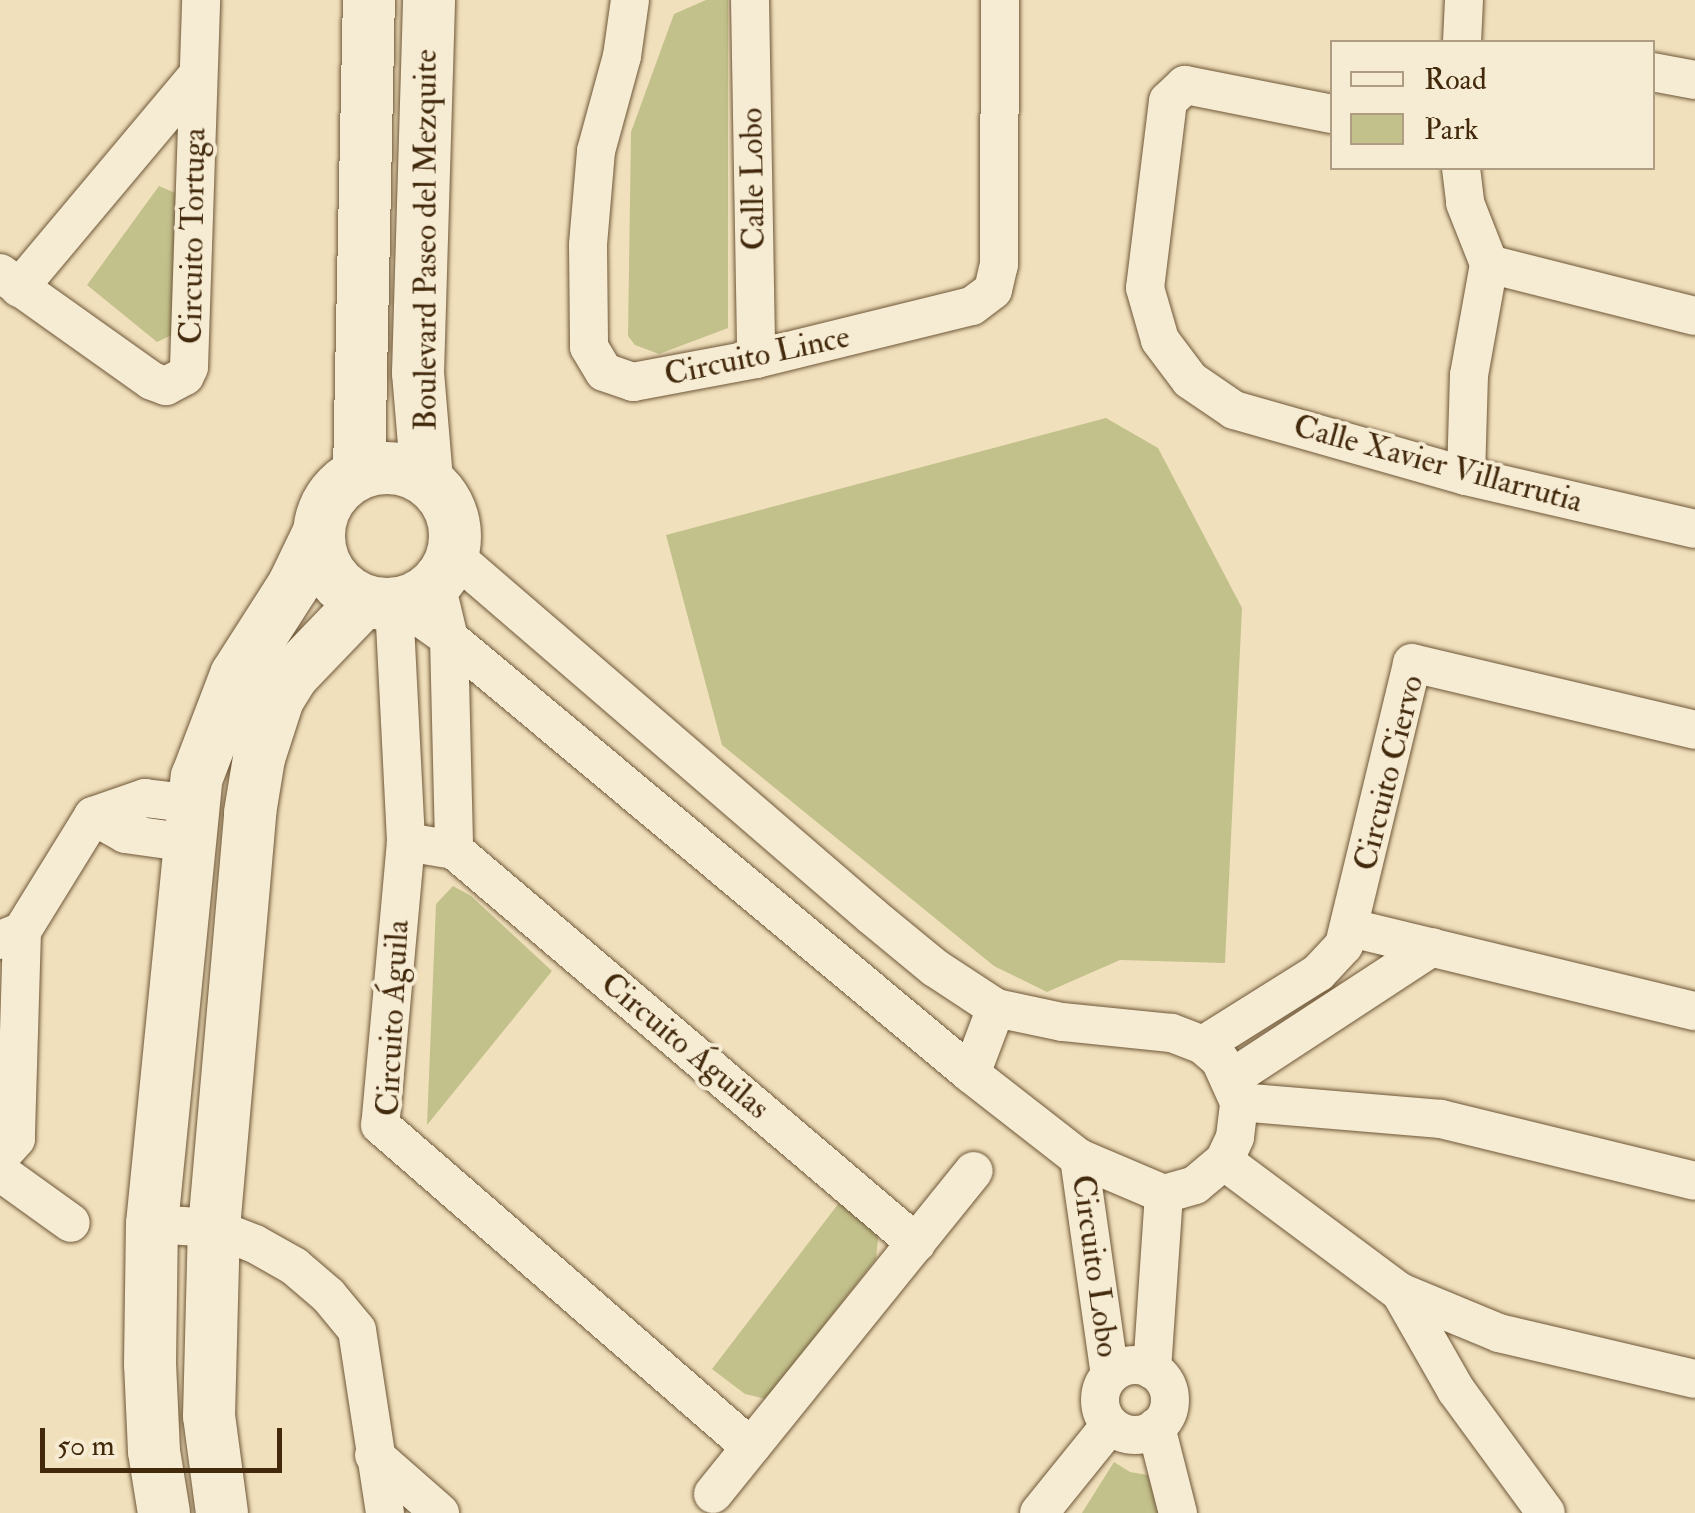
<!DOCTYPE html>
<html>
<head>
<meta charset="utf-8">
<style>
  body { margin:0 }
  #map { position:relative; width:1695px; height:1513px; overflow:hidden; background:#f1e0bc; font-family:"IM FELL Double Pica",serif }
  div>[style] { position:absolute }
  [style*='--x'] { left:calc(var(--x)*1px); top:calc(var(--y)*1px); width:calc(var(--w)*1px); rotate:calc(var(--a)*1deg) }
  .green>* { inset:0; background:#c2c08b }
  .roads { filter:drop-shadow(0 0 2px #6e5738) drop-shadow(0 0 2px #6e5738) }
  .street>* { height:38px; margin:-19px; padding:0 19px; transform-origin:19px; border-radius:19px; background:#f6ebd3 }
  .street>.ring { margin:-19px; padding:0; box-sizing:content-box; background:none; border:38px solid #f6ebd3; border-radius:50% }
  .secondary>* { height:52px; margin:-26px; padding:0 26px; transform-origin:26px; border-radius:26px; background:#f6ebd3 }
  .secondary>.ring { margin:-26px; padding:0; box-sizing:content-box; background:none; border:52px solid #f6ebd3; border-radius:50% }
  span { translate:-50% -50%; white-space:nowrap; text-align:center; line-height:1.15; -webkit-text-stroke:8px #f6ebd3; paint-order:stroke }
  .street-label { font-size:32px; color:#42290c }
  .legend { position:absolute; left:1330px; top:40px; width:325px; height:130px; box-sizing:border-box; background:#f6ebd3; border:2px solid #ae9d83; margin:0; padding:12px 18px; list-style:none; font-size:30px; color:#42290c }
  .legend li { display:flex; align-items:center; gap:20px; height:50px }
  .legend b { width:50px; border:2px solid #ae9d83 }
  .scale { position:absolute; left:40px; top:1428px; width:242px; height:45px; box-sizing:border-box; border:5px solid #42290c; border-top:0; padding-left:12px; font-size:30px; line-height:35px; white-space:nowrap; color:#42290c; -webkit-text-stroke:8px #f6ebd3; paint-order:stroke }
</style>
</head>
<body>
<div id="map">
  <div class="green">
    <i style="clip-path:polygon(706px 0,728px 0,728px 328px,659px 354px,635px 345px,628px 336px,631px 132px,674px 14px)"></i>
    <i style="clip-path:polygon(159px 186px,187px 198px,176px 333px,157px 342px,87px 285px)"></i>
    <i style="clip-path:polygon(1106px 418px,1158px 448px,1242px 608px,1225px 963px,1120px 960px,1047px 992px,994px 966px,722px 745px,666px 535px)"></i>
    <i style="clip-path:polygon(453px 886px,471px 896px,552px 971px,427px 1125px,436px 904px)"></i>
    <i style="clip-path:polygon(842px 1199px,879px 1228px,876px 1259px,766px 1399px,745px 1394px,712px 1369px)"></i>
    <i style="clip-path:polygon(1114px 1462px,1130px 1472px,1148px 1475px,1158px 1513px,1082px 1513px)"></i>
  </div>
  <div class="roads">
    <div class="street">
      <i style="--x:630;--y:0;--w:57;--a:98.1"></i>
      <i style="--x:622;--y:56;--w:98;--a:105.3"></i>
      <i style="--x:596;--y:151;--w:94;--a:94.9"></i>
      <i style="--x:588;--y:245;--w:102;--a:89.4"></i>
      <i style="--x:589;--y:347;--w:29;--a:59"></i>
      <i style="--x:604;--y:372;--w:31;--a:19"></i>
      <i style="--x:633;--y:382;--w:125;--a:-10.6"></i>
      <i style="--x:756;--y:359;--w:222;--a:-13.8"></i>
      <i style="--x:972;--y:306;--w:26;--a:-37"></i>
      <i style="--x:993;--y:290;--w:26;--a:-77"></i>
      <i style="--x:999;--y:265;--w:265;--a:-89.8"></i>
      <i style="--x:750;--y:0;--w:359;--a:89"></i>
      <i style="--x:1462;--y:42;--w:42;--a:-87.3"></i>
      <i style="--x:1652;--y:72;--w:44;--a:10.5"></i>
      <i style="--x:1332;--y:114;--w:150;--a:-168.8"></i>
      <i style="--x:1185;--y:85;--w:23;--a:137"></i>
      <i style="--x:1168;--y:101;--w:188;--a:97"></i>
      <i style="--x:1145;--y:288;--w:54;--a:73.9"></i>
      <i style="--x:1160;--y:340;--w:50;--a:53.1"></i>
      <i style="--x:1190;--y:380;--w:53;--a:34.3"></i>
      <i style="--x:1234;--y:410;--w:241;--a:15.9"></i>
      <i style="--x:1466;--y:476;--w:235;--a:13"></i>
      <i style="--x:1461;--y:168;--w:35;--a:83"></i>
      <i style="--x:1465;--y:203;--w:66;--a:68.5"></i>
      <i style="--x:1489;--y:264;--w:113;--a:100.2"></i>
      <i style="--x:1469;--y:375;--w:101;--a:91.7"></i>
      <i style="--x:1489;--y:264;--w:212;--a:14.2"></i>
      <i style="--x:0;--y:273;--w:186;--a:35.4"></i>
      <i style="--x:152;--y:381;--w:15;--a:20"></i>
      <i style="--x:166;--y:386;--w:21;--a:-28"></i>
      <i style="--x:185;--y:376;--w:10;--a:-66"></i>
      <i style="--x:189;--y:367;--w:367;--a:-88.1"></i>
      <i style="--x:19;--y:288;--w:277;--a:-50"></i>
      <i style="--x:436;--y:584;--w:56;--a:76.5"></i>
      <i style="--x:449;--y:638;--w:212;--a:88.6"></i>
      <i style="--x:400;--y:603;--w:60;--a:35.5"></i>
      <i style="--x:449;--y:638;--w:680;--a:39.87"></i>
      <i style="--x:971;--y:1074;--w:137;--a:37.9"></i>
      <i style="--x:1079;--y:1158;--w:92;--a:23"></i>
      <i style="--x:1164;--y:1194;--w:32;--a:-16"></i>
      <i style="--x:1195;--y:1185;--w:38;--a:-40"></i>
      <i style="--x:1224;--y:1161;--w:26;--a:-65"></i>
      <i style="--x:1235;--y:1137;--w:35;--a:-83"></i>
      <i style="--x:1239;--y:1102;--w:46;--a:-114.3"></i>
      <i style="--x:1220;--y:1060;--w:23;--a:-139"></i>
      <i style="--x:1203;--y:1045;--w:34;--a:-159"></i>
      <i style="--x:1171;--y:1033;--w:110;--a:-174.2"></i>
      <i style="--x:1062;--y:1022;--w:67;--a:-168"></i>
      <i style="--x:996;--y:1008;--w:73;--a:-146.7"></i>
      <i style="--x:935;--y:968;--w:82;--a:-140.5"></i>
      <i style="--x:872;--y:916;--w:553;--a:-139.25"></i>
      <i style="--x:394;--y:604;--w:238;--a:87.1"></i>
      <i style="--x:406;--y:842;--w:284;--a:95.2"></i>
      <i style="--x:380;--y:1125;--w:491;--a:41"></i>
      <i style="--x:93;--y:816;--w:37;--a:29"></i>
      <i style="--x:125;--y:834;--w:65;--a:8"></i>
      <i style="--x:406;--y:842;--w:49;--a:9.5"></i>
      <i style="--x:454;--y:850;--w:607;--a:40.39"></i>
      <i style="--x:1351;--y:928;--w:354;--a:13.6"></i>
      <i style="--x:22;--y:931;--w:135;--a:-58.3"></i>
      <i style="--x:93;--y:816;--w:55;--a:-19.1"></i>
      <i style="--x:145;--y:798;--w:48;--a:7.1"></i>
      <i style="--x:0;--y:940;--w:24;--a:-22"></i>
      <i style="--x:22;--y:931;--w:208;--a:91.7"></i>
      <i style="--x:16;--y:1139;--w:24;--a:132"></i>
      <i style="--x:1203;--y:1045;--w:136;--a:-32.1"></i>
      <i style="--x:1318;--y:973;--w:38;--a:-47"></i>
      <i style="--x:1344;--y:945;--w:290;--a:-76.4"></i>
      <i style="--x:1412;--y:663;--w:291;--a:13.3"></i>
      <i style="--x:971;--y:1074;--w:71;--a:-69.3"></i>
      <i style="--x:1232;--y:1078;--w:239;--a:-33.2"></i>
      <i style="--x:1239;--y:1102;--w:203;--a:4.8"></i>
      <i style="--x:1441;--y:1119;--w:261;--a:13.7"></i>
      <i style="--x:1079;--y:1158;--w:219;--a:81.9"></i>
      <i style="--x:1224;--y:1161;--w:219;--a:36.7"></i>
      <i style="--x:1400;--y:1292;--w:107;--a:22.5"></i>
      <i style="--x:1499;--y:1333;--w:201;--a:13.2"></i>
      <i style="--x:0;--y:1172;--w:87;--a:35.7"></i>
      <i style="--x:152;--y:1224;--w:62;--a:3.7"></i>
      <i style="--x:214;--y:1228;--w:44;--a:21.3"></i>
      <i style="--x:255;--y:1244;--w:45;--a:29.4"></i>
      <i style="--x:294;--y:1266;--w:45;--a:40.5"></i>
      <i style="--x:328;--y:1295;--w:45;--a:50.4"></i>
      <i style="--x:357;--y:1330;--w:185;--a:81.3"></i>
      <i style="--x:1400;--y:1292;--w:113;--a:60.3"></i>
      <i style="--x:1456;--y:1390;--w:152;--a:53.8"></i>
      <i class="ring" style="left:1100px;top:1365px;width:32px;height:32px"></i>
      <i style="--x:1152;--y:1370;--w:176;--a:-86.1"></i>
      <i style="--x:1156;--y:1427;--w:89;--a:75.7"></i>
      <i style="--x:374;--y:1455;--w:88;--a:41.3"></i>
      <i style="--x:713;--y:1494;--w:415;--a:-51.1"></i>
      <i style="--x:1039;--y:1513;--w:113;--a:-51.1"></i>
    </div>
    <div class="secondary">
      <i class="ring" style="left:319px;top:468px;width:84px;height:84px"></i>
      <i style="--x:359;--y:472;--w:472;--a:-88.8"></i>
      <i style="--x:427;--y:480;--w:107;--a:-94.8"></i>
      <i style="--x:418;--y:373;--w:373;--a:-88.3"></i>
      <i style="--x:164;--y:1513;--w:63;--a:-99.2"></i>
      <i style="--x:154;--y:1451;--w:87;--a:-92.6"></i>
      <i style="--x:150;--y:1364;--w:140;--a:-89.2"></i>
      <i style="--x:152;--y:1224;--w:449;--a:-84.3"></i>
      <i style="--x:197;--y:777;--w:109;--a:-69.1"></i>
      <i style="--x:236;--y:675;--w:106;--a:-57.4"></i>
      <i style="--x:293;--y:586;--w:58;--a:-64.3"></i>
      <i style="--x:222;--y:1513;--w:98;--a:-97.6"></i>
      <i style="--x:209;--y:1416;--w:188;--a:-88.5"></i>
      <i style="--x:214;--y:1228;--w:417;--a:-85"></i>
      <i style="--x:250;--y:813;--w:56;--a:-80.7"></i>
      <i style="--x:259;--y:758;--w:62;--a:-72.1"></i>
      <i style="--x:278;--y:699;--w:28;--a:-58"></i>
      <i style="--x:293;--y:675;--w:103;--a:-46.2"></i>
    </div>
  </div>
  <div class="street-label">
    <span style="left:753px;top:179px;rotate:-91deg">Calle Lobo</span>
    <span style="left:193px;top:236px;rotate:-89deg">Circuito Tortuga</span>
    <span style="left:426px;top:240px;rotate:-90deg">Boulevard Paseo del Mezquite</span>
    <span style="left:757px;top:356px;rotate:-12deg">Circuito Lince</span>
    <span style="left:1438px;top:464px;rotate:15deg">Calle Xavier Villarrutia</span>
    <span style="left:1389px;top:773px;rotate:-76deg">Circuito Ciervo</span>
    <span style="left:393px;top:1018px;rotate:-87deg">Circuito Águila</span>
    <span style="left:685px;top:1046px;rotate:40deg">Circuito Águilas</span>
    <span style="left:1095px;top:1266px;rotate:82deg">Circuito Lobo</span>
  </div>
  <ul class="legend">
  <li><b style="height:12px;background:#f6ebd3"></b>Road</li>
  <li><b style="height:28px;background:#c2c08b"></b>Park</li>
  </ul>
  <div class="scale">50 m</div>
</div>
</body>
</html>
